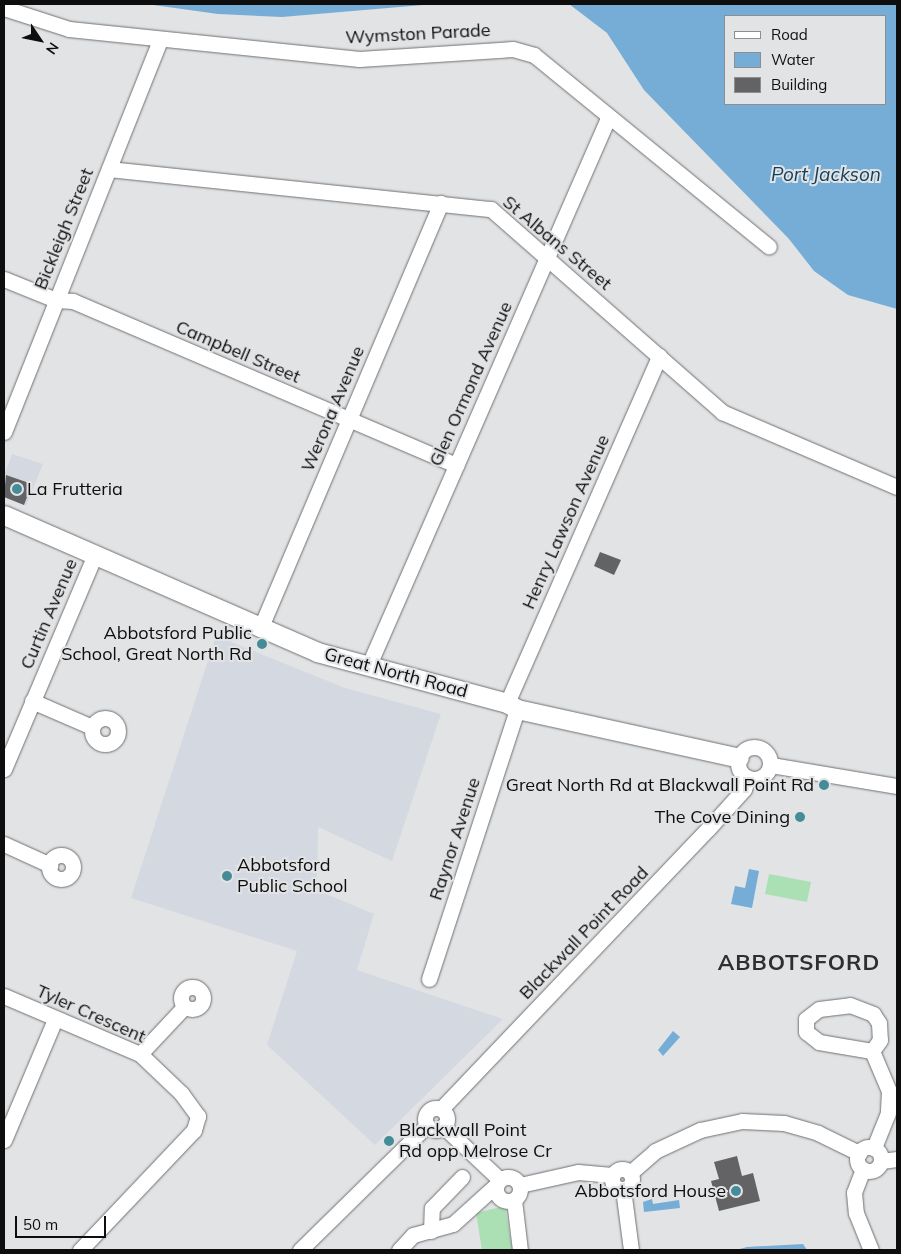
<!DOCTYPE html>
<html>
<head>
<meta charset="utf-8">
<style>
  body { margin:0 }
  #map { position:relative; width:901px; height:1254px; overflow:hidden; background:#e2e3e5; font-family:Mulish,sans-serif }
  div>[style] { position:absolute }
  [style*='--x'] { left:calc(var(--x)*1px); top:calc(var(--y)*1px); width:calc(var(--w)*1px); rotate:calc(var(--a)*1deg) }
  .built>* { inset:0; background:#d4d9e1 }
  .green>* { inset:0; background:#aae0b4 }
  .water>* { inset:0; background:#76add6 }
  .building>* { inset:0; background:#636365 }
  .roads { filter:drop-shadow(0 0 1px #6f7072) drop-shadow(0 0 1px #6f7072) }
  .minor>* { height:15px; margin:-7.5px; padding:0 7.5px; transform-origin:7.5px; border-radius:7.5px; background:#fff }
  .minor>.ring { margin:-7.5px; padding:0; box-sizing:content-box; background:none; border:15px solid #fff; border-radius:50% }
  .major>* { height:19px; margin:-9.5px; padding:0 9.5px; transform-origin:9.5px; border-radius:9.5px; background:#fff }
  .dots>* { width:14px; height:14px; translate:-50% -50%; box-sizing:border-box; border:2px solid #e2e3e5; border-radius:50% }
  span { translate:-50% -50%; white-space:nowrap; text-align:center; line-height:1.15; -webkit-text-stroke:4px #e2e3e5; paint-order:stroke }
  .street-label { font-size:18px; color:#0e0e0f }
  .poi-label { font-size:18px; color:#0e0e0f }
  .left { translate:0 -50%; text-align:left }
  .right { translate:-100% -50%; text-align:right }
  .water-label { font-size:19px; color:#123e5a; font-style:italic }
  .district-label { font-size:22px; color:#2e2f31; font-weight:700; letter-spacing:1px }
  .frame { position:absolute; inset:0; border:5px solid #0e0e0f; pointer-events:none }
  .legend { position:absolute; left:724px; top:15px; width:162px; height:90px; box-sizing:border-box; background:#e2e3e5; border:1px solid #8d8e8f; margin:0; padding:6px 9px; list-style:none; font-size:15px; color:#0e0e0f }
  .legend li { display:flex; align-items:center; gap:10px; height:25px }
  .legend b { width:25px; border:1px solid #8d8e8f }
  .north { position:absolute; left:15px; top:15px; width:50px; height:50px; -webkit-text-stroke:4px #e2e3e5; paint-order:stroke; rotate:124deg; font-size:14px; font-weight:700; line-height:20px; text-align:center; color:#0e0e0f }
  .north::after { content:''; display:block; margin:auto; width:18px; height:22px; background:#0e0e0f; clip-path:polygon(50% 0,100% 100%,50% 72%,0 100%) }
  .scale { position:absolute; left:15px; top:1216px; width:91px; height:22px; box-sizing:border-box; border:2px solid #0e0e0f; border-top:0; padding-left:6px; font-size:15px; line-height:18px; white-space:nowrap; color:#0e0e0f; -webkit-text-stroke:4px #e2e3e5; paint-order:stroke }
</style>
</head>
<body>
<div id="map">
  <div class="built">
    <i style="clip-path:polygon(12px 454px,43px 464px,26px 506px,4px 497px,4px 475px)"></i>
    <i style="clip-path:polygon(216px 636px,345px 688px,441px 714px,392px 861px,318px 827px,317px 890px,374px 914px,357px 970px,503px 1019px,375px 1145px,267px 1045px,297px 951px,131px 898px)"></i>
  </div>
  <div class="green">
    <i style="clip-path:polygon(769px 874px,811px 882px,807px 902px,765px 894px)"></i>
    <i style="clip-path:polygon(505px 1206px,512px 1250px,482px 1250px,476px 1213px)"></i>
  </div>
  <div class="water">
    <i style="clip-path:polygon(146px 4px,435px 4px,282px 17px,218px 14px)"></i>
    <i style="clip-path:polygon(evenodd,569px 4px,897px 4px,897px 309px,848px 295px,814px 271px,789px 239px,644px 90px,607px 33px,569px 4px,885px 16px,885px 104px,725px 104px,725px 16px,885px 16px)"></i>
    <i style="clip-path:polygon(749px 869px,759px 871px,752px 908px,731px 904px,735px 886px,745px 888px)"></i>
    <i style="clip-path:polygon(673px 1031px,680px 1037px,663px 1056px,658px 1050px)"></i>
    <i style="clip-path:polygon(652px 1199px,653px 1204px,679px 1200px,680px 1208px,644px 1212px,643px 1202px)"></i>
    <i style="clip-path:polygon(803px 1244px,807px 1250px,736px 1250px,747px 1247px)"></i>
  </div>
  <div class="building">
    <i style="clip-path:polygon(6px 475px,32px 484px,24px 505px,4px 497px)"></i>
    <i style="clip-path:polygon(600px 552px,621px 560px,614px 575px,594px 566px)"></i>
    <i style="clip-path:polygon(737px 1156px,742px 1176px,753px 1173px,760px 1201px,719px 1211px,711px 1181px,719px 1179px,714px 1162px)"></i>
  </div>
  <div class="roads">
    <div class="minor">
      <i style="--x:4;--y:8;--w:68;--a:17.9"></i>
      <i style="--x:69;--y:29;--w:292;--a:5.9"></i>
      <i style="--x:359;--y:59;--w:154;--a:-3.7"></i>
      <i style="--x:513;--y:49;--w:22;--a:16"></i>
      <i style="--x:534;--y:55;--w:303;--a:39.2"></i>
      <i style="--x:109;--y:169;--w:384;--a:6"></i>
      <i style="--x:491;--y:209;--w:308;--a:41.3"></i>
      <i style="--x:722;--y:412;--w:190;--a:23.2"></i>
      <i style="--x:4;--y:279;--w:56;--a:22"></i>
      <i style="--x:56;--y:300;--w:17;--a:3"></i>
      <i style="--x:73;--y:301;--w:417;--a:23.2"></i>
      <i style="--x:4;--y:432;--w:422;--a:-68.3"></i>
      <i style="--x:260;--y:629;--w:463;--a:-67"></i>
      <i style="--x:368;--y:667;--w:601;--a:-66.38"></i>
      <i style="--x:32;--y:701;--w:65;--a:23.4"></i>
      <i style="--x:507;--y:703;--w:379;--a:-66.3"></i>
      <i class="ring" style="left:92px;top:718px;width:11px;height:11px"></i>
      <i class="ring" style="left:738px;top:747px;width:17px;height:17px"></i>
      <i style="--x:771;--y:765;--w:128;--a:9.5"></i>
      <i style="--x:4;--y:769;--w:230;--a:-67"></i>
      <i style="--x:4;--y:844;--w:51;--a:24.5"></i>
      <i class="ring" style="left:49px;top:855px;width:9px;height:9px"></i>
      <i style="--x:429;--y:979;--w:284;--a:-71.9"></i>
      <i class="ring" style="left:181px;top:987px;width:7px;height:7px"></i>
      <i style="--x:4;--y:996;--w:148;--a:23.1"></i>
      <i style="--x:140;--y:1054;--w:57;--a:43.6"></i>
      <i style="--x:181;--y:1093;--w:29;--a:54"></i>
      <i style="--x:198;--y:1116;--w:15;--a:106"></i>
      <i style="--x:194;--y:1130;--w:166;--a:133.5"></i>
      <i style="--x:850;--y:1005;--w:25;--a:21"></i>
      <i style="--x:873;--y:1014;--w:11;--a:56"></i>
      <i style="--x:879;--y:1023;--w:17;--a:87"></i>
      <i style="--x:880;--y:1040;--w:14;--a:126"></i>
      <i style="--x:872;--y:1051;--w:54;--a:-170.4"></i>
      <i style="--x:819;--y:1042;--w:16;--a:-142"></i>
      <i style="--x:806;--y:1032;--w:13;--a:-90"></i>
      <i style="--x:806;--y:1019;--w:16;--a:-38"></i>
      <i style="--x:819;--y:1009;--w:31;--a:-7"></i>
      <i style="--x:872;--y:1051;--w:43;--a:67"></i>
      <i style="--x:889;--y:1091;--w:22;--a:93"></i>
      <i style="--x:888;--y:1113;--w:38;--a:112"></i>
      <i style="--x:140;--y:1054;--w:64;--a:-46.9"></i>
      <i class="ring" style="left:425px;top:1108px;width:7px;height:7px"></i>
      <i style="--x:441;--y:1109;--w:387;--a:-46.4"></i>
      <i style="--x:708;--y:829;--w:54;--a:-48"></i>
      <i style="--x:744;--y:789;--w:12;--a:-70"></i>
      <i style="--x:443;--y:1126;--w:77;--a:43.4"></i>
      <i style="--x:4;--y:1140;--w:131;--a:-67.1"></i>
      <i class="ring" style="left:857px;top:1147px;width:9px;height:9px"></i>
      <i style="--x:881;--y:1161;--w:16;--a:-7"></i>
      <i class="ring" style="left:612px;top:1169px;width:5px;height:5px"></i>
      <i style="--x:863;--y:1169;--w:25;--a:111"></i>
      <i style="--x:854;--y:1192;--w:21;--a:85"></i>
      <i style="--x:856;--y:1213;--w:40;--a:68"></i>
      <i style="--x:630;--y:1173;--w:33;--a:-41"></i>
      <i style="--x:655;--y:1151;--w:50;--a:-25"></i>
      <i style="--x:700;--y:1130;--w:43;--a:-12.1"></i>
      <i style="--x:742;--y:1121;--w:42;--a:2.7"></i>
      <i style="--x:784;--y:1123;--w:35;--a:16"></i>
      <i style="--x:818;--y:1133;--w:46;--a:26"></i>
      <i class="ring" style="left:496px;top:1177px;width:9px;height:9px"></i>
      <i style="--x:520;--y:1185;--w:59;--a:-12.6"></i>
      <i style="--x:578;--y:1172;--w:34;--a:5"></i>
      <i style="--x:623;--y:1189;--w:62;--a:82.5"></i>
      <i style="--x:514;--y:1200;--w:50;--a:83.2"></i>
      <i style="--x:431;--y:1231;--w:23;--a:-88"></i>
      <i style="--x:432;--y:1208;--w:43;--a:-45.9"></i>
      <i style="--x:300;--y:1250;--w:178;--a:-44.5"></i>
      <i style="--x:399;--y:1250;--w:21;--a:-47"></i>
      <i style="--x:413;--y:1235;--w:41;--a:-15.4"></i>
      <i style="--x:453;--y:1224;--w:57;--a:-42.1"></i>
    </div>
    <div class="major">
      <i style="--x:4;--y:515;--w:342;--a:23.6"></i>
      <i style="--x:317;--y:652;--w:197;--a:15"></i>
      <i style="--x:507;--y:703;--w:12;--a:31"></i>
      <i style="--x:517;--y:709;--w:227;--a:12.4"></i>
    </div>
  </div>
  <div class="dots">
    <i style="left:17px;top:489px;background:#468b98"></i>
    <i style="left:262px;top:644px;background:#468b98"></i>
    <i style="left:824px;top:785px;background:#468b98"></i>
    <i style="left:800px;top:817px;background:#468b98"></i>
    <i style="left:227px;top:876px;background:#468b98"></i>
    <i style="left:389px;top:1141px;background:#468b98"></i>
    <i style="left:736px;top:1191px;background:#468b98"></i>
  </div>
  <div class="street-label">
    <span style="left:418px;top:34px;rotate:-3deg">Wymston Parade</span>
    <span style="left:64px;top:229px;rotate:-68deg">Bickleigh Street</span>
    <span style="left:557px;top:243px;rotate:40deg">St Albans Street</span>
    <span style="left:238px;top:352px;rotate:23deg">Campbell Street</span>
    <span style="left:471px;top:384px;rotate:-66deg">Glen Ormond Avenue</span>
    <span style="left:333px;top:409px;rotate:-67deg">Werona Avenue</span>
    <span style="left:566px;top:522px;rotate:-66deg">Henry Lawson Avenue</span>
    <span style="left:49px;top:614px;rotate:-67deg">Curtin Avenue</span>
    <span style="left:396px;top:673px;rotate:15deg">Great North Road</span>
    <span style="left:455px;top:839px;rotate:-72deg">Raynor Avenue</span>
    <span style="left:584px;top:933px;rotate:-46deg">Blackwall Point Road</span>
    <span style="left:91px;top:1014px;rotate:24deg">Tyler Crescent</span>
  </div>
  <div class="poi-label">
    <span class="left" style="left:27px;top:489px">La Frutteria</span>
    <span class="right" style="left:252px;top:644px">Abbotsford Public<br>School, Great North Rd</span>
    <span class="right" style="left:814px;top:785px">Great North Rd at Blackwall Point Rd</span>
    <span class="right" style="left:790px;top:817px">The Cove Dining</span>
    <span class="left" style="left:237px;top:876px">Abbotsford<br>Public School</span>
    <span class="left" style="left:399px;top:1141px">Blackwall Point<br>Rd opp Melrose Cr</span>
    <span class="right" style="left:726px;top:1191px">Abbotsford House</span>
  </div>
  <div class="water-label">
    <span style="left:826px;top:175px">Port Jackson</span>
  </div>
  <div class="district-label">
    <span style="left:799px;top:963px">ABBOTSFORD</span>
  </div>
  <div class="frame"></div>
  <ul class="legend">
  <li><b style="height:6px;background:#fff"></b>Road</li>
  <li><b style="height:14px;background:#76add6"></b>Water</li>
  <li><b style="height:14px;background:#636365"></b>Building</li>
  </ul>
  <div class="north">N</div>
  <div class="scale">50 m</div>
</div>
</body>
</html>
